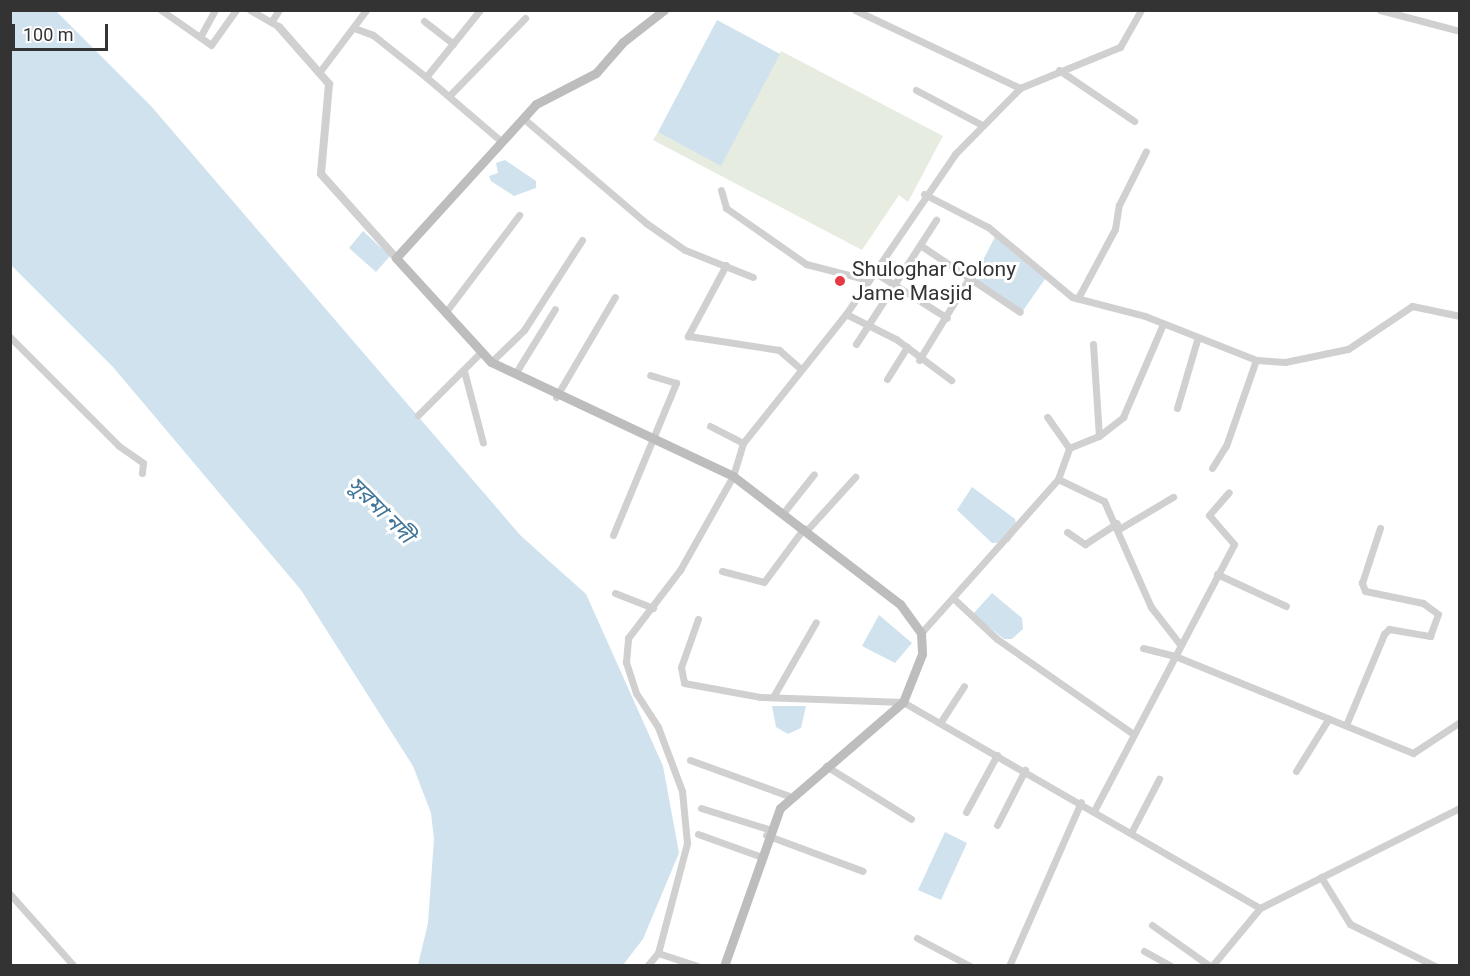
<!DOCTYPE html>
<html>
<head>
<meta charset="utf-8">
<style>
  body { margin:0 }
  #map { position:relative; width:1470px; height:976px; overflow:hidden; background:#fff; font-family:Roboto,"Noto Sans Bengali",sans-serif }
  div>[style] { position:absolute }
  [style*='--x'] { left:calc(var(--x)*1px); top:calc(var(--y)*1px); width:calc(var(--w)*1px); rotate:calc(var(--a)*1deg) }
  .green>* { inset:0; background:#e6ecdf }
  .water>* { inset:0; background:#cfe2ee }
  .minor>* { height:7px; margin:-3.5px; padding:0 3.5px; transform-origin:3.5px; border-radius:3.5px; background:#d0d0d0 }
  .tertiary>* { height:8px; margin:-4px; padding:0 4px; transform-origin:4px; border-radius:4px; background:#d0d0d0 }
  .secondary>* { height:9px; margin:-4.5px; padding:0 4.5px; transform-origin:4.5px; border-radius:4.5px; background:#bdbdbd }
  .dots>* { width:16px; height:16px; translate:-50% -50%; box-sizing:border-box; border:3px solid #fff; border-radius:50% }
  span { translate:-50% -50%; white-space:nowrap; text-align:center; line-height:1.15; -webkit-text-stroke:6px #fff; paint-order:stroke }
  .poi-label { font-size:21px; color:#333 }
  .left { translate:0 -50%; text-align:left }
  .water-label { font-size:22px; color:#3f7597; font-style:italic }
  .frame { position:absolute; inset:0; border:12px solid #333; pointer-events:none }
  .scale { position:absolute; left:12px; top:24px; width:96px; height:27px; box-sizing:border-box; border:3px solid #333; border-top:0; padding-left:8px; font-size:18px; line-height:21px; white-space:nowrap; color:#333; -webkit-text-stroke:4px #fff; paint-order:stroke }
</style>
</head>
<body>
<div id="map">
  <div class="green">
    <i style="clip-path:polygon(781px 51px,943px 136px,908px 202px,899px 195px,862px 250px,653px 140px,658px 132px,721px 165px)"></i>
  </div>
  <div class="water">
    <i style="clip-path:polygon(10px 11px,56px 11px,151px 106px,521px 536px,586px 594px,663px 766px,679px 853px,643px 939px,623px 965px,418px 965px,428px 923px,434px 839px,431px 813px,413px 766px,301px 590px,113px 367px,11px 265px)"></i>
    <i style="clip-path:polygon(717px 20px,780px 54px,721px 166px,658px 132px)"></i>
    <i style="clip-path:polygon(505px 160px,536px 181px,536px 188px,514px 196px,491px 181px,489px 176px,498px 173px,496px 163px)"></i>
    <i style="clip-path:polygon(363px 231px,390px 256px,376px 272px,349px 248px)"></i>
    <i style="clip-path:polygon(995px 237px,1045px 279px,1022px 312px,973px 279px)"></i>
    <i style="clip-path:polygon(972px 487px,1015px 519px,1017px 530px,1009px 542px,992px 543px,957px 510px)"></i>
    <i style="clip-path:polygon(992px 593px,1022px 618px,1023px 629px,1012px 639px,1004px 639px,973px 614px)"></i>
    <i style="clip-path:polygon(879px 615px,912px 643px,895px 663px,862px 646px)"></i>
    <i style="clip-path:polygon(772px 706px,806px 706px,801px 728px,788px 734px,776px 727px)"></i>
    <i style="clip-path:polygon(945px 832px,967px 843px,941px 900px,918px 890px)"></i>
  </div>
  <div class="minor">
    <i style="--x:161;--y:10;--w:61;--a:35"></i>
    <i style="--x:211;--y:45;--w:43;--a:-54.5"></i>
    <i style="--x:250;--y:10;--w:34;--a:30"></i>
    <i style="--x:480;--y:10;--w:86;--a:128.9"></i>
    <i style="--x:426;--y:77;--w:99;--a:40.5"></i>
    <i style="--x:855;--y:10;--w:183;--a:25.3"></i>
    <i style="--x:1380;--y:10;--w:83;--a:14.7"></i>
    <i style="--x:424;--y:21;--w:37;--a:38"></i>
    <i style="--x:271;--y:22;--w:14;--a:-56"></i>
    <i style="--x:354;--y:28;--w:20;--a:20"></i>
    <i style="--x:373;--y:35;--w:68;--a:38.4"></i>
    <i style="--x:200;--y:37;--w:31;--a:-61"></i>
    <i style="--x:321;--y:70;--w:75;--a:-53.1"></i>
    <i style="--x:1059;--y:70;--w:91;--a:34.2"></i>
    <i style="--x:916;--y:90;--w:75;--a:27.9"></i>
    <i style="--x:449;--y:96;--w:109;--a:-45.7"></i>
    <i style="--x:523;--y:118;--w:162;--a:40.5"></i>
    <i style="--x:646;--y:223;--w:47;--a:34.7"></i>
    <i style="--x:685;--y:250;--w:73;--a:21.7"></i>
    <i style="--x:721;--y:190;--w:19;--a:74"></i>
    <i style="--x:726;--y:208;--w:98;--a:35"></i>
    <i style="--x:806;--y:264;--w:65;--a:14.3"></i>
    <i style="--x:924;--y:194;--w:72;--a:27.3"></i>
    <i style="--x:988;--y:227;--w:109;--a:39.8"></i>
    <i style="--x:1072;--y:297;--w:75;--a:14.6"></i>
    <i style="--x:1145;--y:316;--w:119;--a:21.6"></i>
    <i style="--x:1256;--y:360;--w:29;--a:4"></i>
    <i style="--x:1285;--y:362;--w:64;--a:-11.7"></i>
    <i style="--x:1348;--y:349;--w:77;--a:-33.9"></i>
    <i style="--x:1412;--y:306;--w:49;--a:11.8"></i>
    <i style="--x:920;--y:245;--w:120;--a:33.8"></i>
    <i style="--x:726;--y:265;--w:81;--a:118.2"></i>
    <i style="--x:688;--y:336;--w:92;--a:8.7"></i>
    <i style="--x:779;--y:350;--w:28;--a:41"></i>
    <i style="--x:874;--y:272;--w:86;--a:32.2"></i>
    <i style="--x:1078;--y:298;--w:78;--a:-61.8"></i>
    <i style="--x:1115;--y:229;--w:24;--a:-81"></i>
    <i style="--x:1119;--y:205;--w:60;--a:-63.4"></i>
    <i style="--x:445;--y:313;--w:123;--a:-52.9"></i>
    <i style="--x:846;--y:314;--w:56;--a:26.6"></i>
    <i style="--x:896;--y:339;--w:69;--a:36.7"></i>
    <i style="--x:10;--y:337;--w:154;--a:45"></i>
    <i style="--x:119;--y:446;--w:29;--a:35"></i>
    <i style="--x:143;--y:463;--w:10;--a:96"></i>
    <i style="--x:856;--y:344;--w:148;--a:-57.2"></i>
    <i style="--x:1093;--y:344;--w:92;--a:86.3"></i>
    <i style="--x:919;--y:360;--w:96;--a:-58.6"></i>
    <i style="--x:491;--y:362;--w:46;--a:-44.1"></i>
    <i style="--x:524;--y:330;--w:107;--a:-57.2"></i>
    <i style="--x:464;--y:371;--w:74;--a:75.2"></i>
    <i style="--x:515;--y:374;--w:76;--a:-58.4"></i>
    <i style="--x:887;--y:379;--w:38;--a:-58"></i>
    <i style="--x:556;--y:397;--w:116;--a:-59.5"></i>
    <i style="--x:1177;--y:408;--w:71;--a:-73.6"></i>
    <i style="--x:418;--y:415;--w:88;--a:-45"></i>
    <i style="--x:710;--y:426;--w:37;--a:27"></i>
    <i style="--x:1069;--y:448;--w:32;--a:-22"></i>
    <i style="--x:1099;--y:436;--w:31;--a:-38"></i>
    <i style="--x:1123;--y:417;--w:101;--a:-66.7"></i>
    <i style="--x:1212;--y:468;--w:26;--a:-58"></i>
    <i style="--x:1226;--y:446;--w:91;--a:-70.8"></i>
    <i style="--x:1058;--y:479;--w:51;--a:25.6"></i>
    <i style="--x:1104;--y:501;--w:116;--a:66.1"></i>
    <i style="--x:1151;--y:607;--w:46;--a:52.1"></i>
    <i style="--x:784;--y:512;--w:48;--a:-51.7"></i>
    <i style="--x:1119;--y:529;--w:63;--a:-30.7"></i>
    <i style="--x:807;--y:530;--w:72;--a:-47.8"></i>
    <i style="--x:1067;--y:532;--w:22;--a:34"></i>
    <i style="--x:1085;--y:544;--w:38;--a:-33"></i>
    <i style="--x:613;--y:535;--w:165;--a:-67.5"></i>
    <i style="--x:676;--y:383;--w:27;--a:-163"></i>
    <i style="--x:722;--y:571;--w:43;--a:14.7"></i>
    <i style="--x:764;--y:582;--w:67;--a:-53.5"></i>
    <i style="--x:1217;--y:574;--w:76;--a:24.9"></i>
    <i style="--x:615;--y:593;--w:41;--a:21.5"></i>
    <i style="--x:953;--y:598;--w:60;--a:43"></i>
    <i style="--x:997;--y:639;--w:166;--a:34.9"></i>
    <i style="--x:698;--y:619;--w:51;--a:109.5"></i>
    <i style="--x:681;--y:667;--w:16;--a:79"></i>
    <i style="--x:684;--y:683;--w:77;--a:10.4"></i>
    <i style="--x:760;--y:697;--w:143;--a:2"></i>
    <i style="--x:903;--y:702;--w:412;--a:30"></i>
    <i style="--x:921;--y:633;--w:206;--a:-48.3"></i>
    <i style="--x:1058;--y:479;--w:33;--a:-70"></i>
    <i style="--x:1069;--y:448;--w:38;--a:-125"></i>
    <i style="--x:1143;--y:648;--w:33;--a:14"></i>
    <i style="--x:1175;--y:656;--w:257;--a:22.2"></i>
    <i style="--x:1413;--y:753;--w:56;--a:-33.4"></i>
    <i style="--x:773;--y:697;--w:86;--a:-60.2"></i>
    <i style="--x:940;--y:723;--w:44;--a:-57"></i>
    <i style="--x:1346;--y:725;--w:99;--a:-67.3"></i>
    <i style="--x:1384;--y:634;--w:7;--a:-45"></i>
    <i style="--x:1389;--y:629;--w:42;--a:9.7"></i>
    <i style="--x:1430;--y:636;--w:23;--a:-70"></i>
    <i style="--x:1438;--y:614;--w:19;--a:-144"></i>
    <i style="--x:1423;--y:603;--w:59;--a:-168.3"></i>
    <i style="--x:1365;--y:591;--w:9;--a:-111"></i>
    <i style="--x:1362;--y:583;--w:58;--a:-71.9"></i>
    <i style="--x:690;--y:760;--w:105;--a:20"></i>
    <i style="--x:826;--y:766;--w:100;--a:31.9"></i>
    <i style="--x:1296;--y:771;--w:62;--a:-58.1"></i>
    <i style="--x:701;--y:808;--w:70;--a:17.4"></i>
    <i style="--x:1095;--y:809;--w:299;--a:-62.3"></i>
    <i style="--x:1234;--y:544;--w:38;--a:-131"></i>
    <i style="--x:1209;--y:515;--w:30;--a:-49"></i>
    <i style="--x:966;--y:812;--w:65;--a:-61.5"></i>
    <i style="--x:997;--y:825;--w:62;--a:-63"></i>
    <i style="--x:1132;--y:831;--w:59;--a:-62.6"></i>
    <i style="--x:698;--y:834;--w:65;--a:19.8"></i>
    <i style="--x:766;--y:835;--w:103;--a:20.4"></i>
    <i style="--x:1321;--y:877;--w:55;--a:58.3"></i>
    <i style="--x:1350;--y:924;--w:95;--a:26.3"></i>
    <i style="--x:10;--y:894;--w:96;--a:48.4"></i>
    <i style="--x:1152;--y:925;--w:71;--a:35.3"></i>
    <i style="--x:917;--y:938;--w:60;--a:27.8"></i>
    <i style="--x:1144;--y:951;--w:31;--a:29"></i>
    <i style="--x:658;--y:953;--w:41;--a:18.4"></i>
    <i style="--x:647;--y:966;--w:17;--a:-50"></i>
    <i style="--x:658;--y:953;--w:114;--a:-75.2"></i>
    <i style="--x:687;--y:843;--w:52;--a:-95.5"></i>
    <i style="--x:682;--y:791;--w:68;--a:-110.6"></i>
    <i style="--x:658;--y:727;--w:40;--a:-122.9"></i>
    <i style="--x:636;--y:693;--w:33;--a:-108"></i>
    <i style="--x:626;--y:662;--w:24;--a:-85"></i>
    <i style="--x:628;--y:638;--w:86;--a:-52.6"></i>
    <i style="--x:680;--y:570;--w:108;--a:-60.6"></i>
    <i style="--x:733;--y:476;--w:34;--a:-73"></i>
    <i style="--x:743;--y:443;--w:165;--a:-51.4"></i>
    <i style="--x:846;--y:314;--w:194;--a:-55.7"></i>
    <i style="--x:955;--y:154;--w:93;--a:-45.4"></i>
    <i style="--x:1020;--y:88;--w:108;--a:-22.3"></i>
    <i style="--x:1120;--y:47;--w:43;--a:-60.4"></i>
    <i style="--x:1009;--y:966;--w:179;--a:-66.3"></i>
    <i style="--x:1212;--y:966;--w:75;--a:-50.4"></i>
    <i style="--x:1260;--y:908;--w:224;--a:-26.6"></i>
  </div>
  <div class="tertiary">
    <i style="--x:279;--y:27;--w:76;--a:48.7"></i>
    <i style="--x:329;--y:84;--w:90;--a:95.1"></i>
    <i style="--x:321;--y:174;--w:113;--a:48.2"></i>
  </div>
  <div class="secondary">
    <i style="--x:664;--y:10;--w:52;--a:142"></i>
    <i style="--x:623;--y:42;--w:41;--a:131.1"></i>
    <i style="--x:596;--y:73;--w:68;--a:152.7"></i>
    <i style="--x:536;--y:104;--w:208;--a:132.3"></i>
    <i style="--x:396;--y:258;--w:141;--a:47.6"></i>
    <i style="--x:491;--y:362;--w:268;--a:25.2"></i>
    <i style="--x:733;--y:476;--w:210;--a:37.5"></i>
    <i style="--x:900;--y:604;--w:36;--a:54"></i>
    <i style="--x:921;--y:633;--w:21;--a:87"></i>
    <i style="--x:922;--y:654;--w:52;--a:111.6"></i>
    <i style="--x:903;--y:702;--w:162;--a:139.2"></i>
    <i style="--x:780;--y:808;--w:168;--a:109.5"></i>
  </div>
  <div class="dots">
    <i style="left:840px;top:281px;background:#e63946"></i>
  </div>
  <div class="poi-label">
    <span class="left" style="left:852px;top:281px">Shuloghar Colony<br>Jame Masjid</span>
  </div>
  <div class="water-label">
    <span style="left:381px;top:510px;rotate:45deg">সুরমা নদী</span>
  </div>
  <div class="frame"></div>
  <div class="scale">100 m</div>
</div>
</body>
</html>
